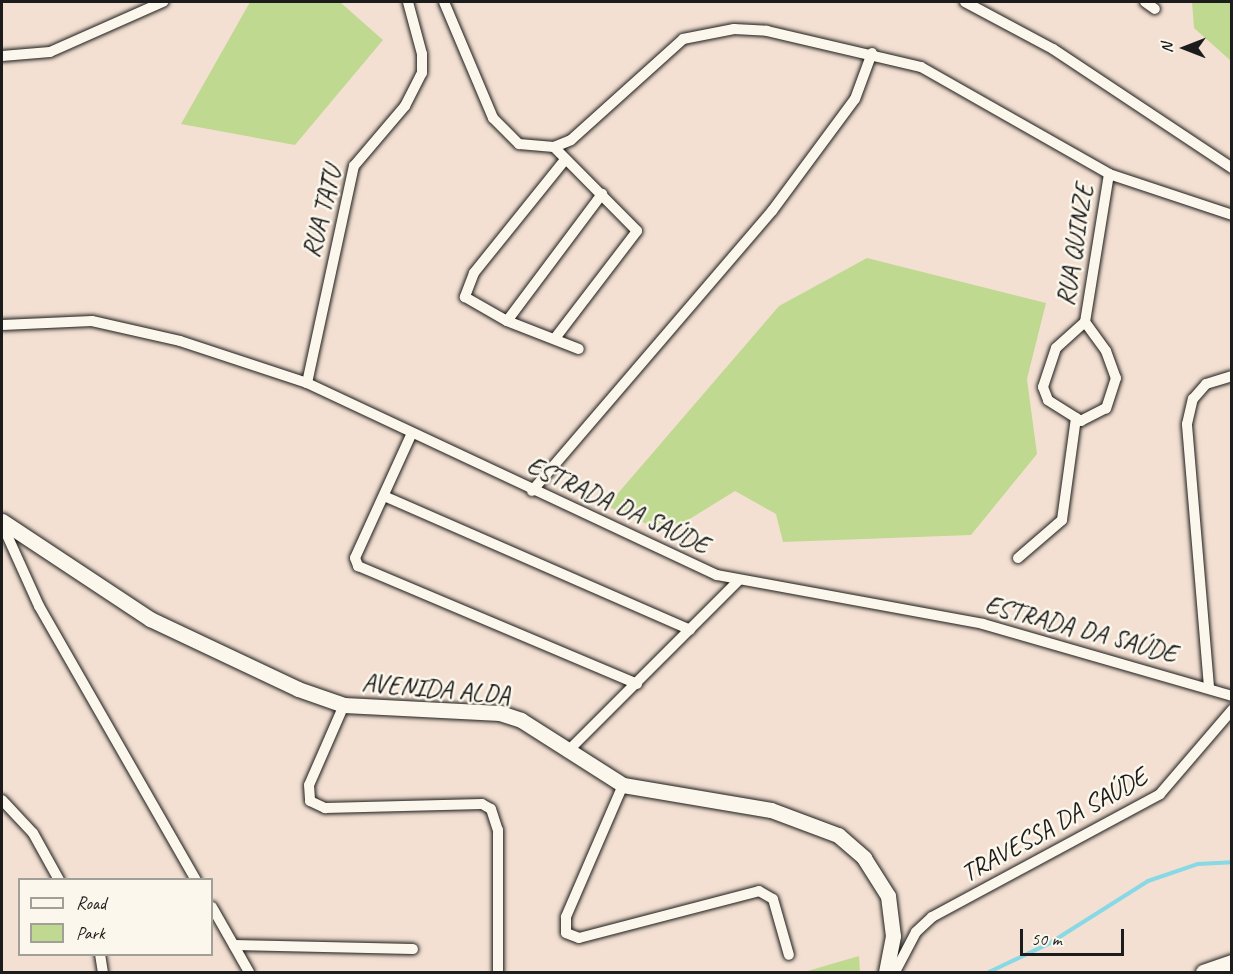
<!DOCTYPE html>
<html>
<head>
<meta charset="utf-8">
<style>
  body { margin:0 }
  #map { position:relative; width:1233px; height:974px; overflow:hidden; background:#f3e0d2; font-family:Caveat,sans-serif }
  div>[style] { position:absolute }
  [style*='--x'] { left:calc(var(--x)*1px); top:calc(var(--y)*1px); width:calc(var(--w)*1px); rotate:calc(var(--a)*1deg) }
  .green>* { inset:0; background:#c0d990 }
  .stream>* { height:4px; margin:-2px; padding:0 2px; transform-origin:2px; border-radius:2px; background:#88d8e5 }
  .roads { filter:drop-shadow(0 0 2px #1c1c1c) drop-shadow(0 0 2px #1c1c1c) }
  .street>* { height:10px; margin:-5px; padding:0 5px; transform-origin:5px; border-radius:5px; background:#fbf7ec }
  .secondary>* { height:15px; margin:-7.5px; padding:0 7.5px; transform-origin:7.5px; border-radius:7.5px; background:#fbf7ec }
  span { translate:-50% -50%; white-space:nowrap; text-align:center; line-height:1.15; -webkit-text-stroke:5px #fbf7ec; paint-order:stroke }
  .street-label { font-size:26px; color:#1c1c1c }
  .frame { position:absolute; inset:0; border:3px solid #1c1c1c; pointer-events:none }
  .legend { position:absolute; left:18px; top:878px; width:195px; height:78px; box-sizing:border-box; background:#fbf7ec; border:2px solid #a29f99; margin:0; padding:8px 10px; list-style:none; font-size:18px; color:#1c1c1c }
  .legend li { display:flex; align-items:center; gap:12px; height:30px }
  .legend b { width:30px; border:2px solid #a29f99 }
  .north { position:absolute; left:1155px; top:18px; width:60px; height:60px; -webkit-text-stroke:4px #fbf7ec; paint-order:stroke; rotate:270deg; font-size:16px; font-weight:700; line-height:24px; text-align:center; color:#1c1c1c }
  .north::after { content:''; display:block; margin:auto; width:21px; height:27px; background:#1c1c1c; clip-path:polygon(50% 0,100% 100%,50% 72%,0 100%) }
  .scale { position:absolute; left:1020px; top:929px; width:104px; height:27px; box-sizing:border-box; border:3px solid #1c1c1c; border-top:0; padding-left:8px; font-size:18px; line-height:21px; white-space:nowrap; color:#1c1c1c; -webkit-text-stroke:4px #fbf7ec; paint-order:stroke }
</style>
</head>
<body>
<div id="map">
  <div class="green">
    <i style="clip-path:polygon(250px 2px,340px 2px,383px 40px,295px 145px,181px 124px)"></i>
    <i style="clip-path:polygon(1192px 2px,1231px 2px,1231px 61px,1194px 28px)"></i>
    <i style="clip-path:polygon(867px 258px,1046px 303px,1027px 379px,1037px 454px,971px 535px,783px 542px,776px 514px,735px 491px,667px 533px,607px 506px,779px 306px)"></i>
    <i style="clip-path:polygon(859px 956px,860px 972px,804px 972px)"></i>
  </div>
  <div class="stream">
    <i style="--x:989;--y:972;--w:68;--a:-25.4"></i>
    <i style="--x:1050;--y:943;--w:116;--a:-32.3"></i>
    <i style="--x:1148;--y:881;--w:53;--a:-18.8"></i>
    <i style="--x:1198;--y:864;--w:34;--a:-3"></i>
  </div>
  <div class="roads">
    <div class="street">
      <i style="--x:444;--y:2;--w:126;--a:67.1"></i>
      <i style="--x:493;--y:118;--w:37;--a:45"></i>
      <i style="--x:519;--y:144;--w:35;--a:5"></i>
      <i style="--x:554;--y:147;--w:18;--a:-22"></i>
      <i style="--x:571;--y:140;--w:151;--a:-42"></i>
      <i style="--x:683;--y:39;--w:52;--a:-11.1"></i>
      <i style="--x:734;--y:29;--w:33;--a:3"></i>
      <i style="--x:767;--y:31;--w:158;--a:13.2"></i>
      <i style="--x:921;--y:67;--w:216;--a:29.6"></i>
      <i style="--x:1109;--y:174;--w:130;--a:18.4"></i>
      <i style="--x:965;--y:2;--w:100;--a:28.1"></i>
      <i style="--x:1053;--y:49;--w:215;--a:33.6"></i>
      <i style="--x:1145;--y:2;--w:12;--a:35"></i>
      <i style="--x:2;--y:56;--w:48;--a:-4.8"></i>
      <i style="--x:50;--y:52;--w:124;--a:-23.9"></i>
      <i style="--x:554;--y:147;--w:118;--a:45.3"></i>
      <i style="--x:637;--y:231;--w:133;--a:127.4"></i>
      <i style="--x:564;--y:161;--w:144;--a:128.8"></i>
      <i style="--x:474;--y:273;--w:26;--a:111"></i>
      <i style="--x:465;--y:297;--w:48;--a:29.7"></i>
      <i style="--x:507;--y:321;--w:77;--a:21.3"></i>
      <i style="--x:507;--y:321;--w:159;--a:-53.2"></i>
      <i style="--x:1085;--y:322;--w:36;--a:54"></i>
      <i style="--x:1106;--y:351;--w:29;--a:70"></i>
      <i style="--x:1116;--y:378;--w:32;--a:108"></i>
      <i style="--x:1106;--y:408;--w:28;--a:153"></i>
      <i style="--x:1081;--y:421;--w:39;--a:-148"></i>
      <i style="--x:1048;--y:400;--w:14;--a:-111"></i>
      <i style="--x:1043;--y:387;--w:41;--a:-71.6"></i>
      <i style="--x:1056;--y:348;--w:39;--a:-42"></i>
      <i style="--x:1085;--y:322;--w:150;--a:-80.8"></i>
      <i style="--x:2;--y:325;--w:90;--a:-2.5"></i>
      <i style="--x:92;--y:321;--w:90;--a:12.8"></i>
      <i style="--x:180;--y:341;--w:134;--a:18.3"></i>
      <i style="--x:307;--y:383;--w:453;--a:25.1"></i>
      <i style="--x:717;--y:575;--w:270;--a:10.4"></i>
      <i style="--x:983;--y:624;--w:259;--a:16.1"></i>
      <i style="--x:307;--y:383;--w:222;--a:-77.8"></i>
      <i style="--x:354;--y:166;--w:79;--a:-49.6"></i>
      <i style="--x:405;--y:106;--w:37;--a:-63"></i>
      <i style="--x:422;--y:73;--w:19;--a:-90"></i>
      <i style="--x:422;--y:54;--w:54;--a:-105.1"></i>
      <i style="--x:411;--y:435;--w:135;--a:114.5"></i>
      <i style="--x:355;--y:558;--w:9;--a:69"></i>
      <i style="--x:358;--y:566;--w:303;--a:22.9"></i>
      <i style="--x:532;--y:491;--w:369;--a:-49.4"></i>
      <i style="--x:772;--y:211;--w:139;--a:-53.5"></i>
      <i style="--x:855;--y:99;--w:49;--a:-69.7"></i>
      <i style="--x:384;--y:496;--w:334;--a:23.6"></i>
      <i style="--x:2;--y:524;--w:90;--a:65.7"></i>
      <i style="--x:39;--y:606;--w:316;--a:60.2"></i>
      <i style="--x:1018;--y:558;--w:58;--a:-40.8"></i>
      <i style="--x:1062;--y:520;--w:103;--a:-82.2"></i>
      <i style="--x:1209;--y:687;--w:264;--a:-94.8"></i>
      <i style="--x:1187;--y:424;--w:26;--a:-77"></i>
      <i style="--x:1193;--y:399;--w:20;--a:-49"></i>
      <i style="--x:1206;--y:384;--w:27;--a:-17"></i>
      <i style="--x:344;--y:705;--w:87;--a:113.6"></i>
      <i style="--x:309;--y:785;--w:16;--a:86"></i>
      <i style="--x:310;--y:801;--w:17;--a:25"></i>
      <i style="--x:325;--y:808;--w:157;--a:-1.5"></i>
      <i style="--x:482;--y:804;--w:10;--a:29"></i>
      <i style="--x:491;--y:809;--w:22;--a:72"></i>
      <i style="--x:498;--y:830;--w:142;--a:90"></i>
      <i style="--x:569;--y:750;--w:239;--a:-45"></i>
      <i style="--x:623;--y:785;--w:144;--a:113.4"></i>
      <i style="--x:566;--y:917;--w:16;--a:90"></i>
      <i style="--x:566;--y:933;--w:14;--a:21"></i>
      <i style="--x:579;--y:938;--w:186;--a:-14.6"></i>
      <i style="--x:759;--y:891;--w:16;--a:30"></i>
      <i style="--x:773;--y:899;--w:58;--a:74.1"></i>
      <i style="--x:2;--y:800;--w:45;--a:46.8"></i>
      <i style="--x:33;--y:833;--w:54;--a:61"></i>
      <i style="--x:212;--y:907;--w:75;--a:60.4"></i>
      <i style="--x:234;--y:945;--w:179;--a:1.3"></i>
      <i style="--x:100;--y:954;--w:18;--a:81"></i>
      <i style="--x:895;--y:972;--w:45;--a:-62.3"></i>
      <i style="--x:916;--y:932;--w:22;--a:-43"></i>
      <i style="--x:932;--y:917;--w:259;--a:-28.3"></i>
      <i style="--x:1160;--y:794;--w:111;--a:-49.4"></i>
    </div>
    <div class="secondary">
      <i style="--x:2;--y:521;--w:178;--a:33.5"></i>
      <i style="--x:150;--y:619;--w:164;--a:25.3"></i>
      <i style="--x:298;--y:689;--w:49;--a:19.2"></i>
      <i style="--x:344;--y:705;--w:156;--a:2.9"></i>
      <i style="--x:500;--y:713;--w:22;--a:18"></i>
      <i style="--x:521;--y:720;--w:121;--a:32.5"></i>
      <i style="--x:623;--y:785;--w:150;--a:9.6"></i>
      <i style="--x:771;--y:810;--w:72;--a:20.5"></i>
      <i style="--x:838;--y:835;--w:35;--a:41"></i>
      <i style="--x:864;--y:858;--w:45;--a:57.7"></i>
      <i style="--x:888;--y:896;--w:40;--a:82.9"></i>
      <i style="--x:893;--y:936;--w:37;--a:101"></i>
      <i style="--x:1203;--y:972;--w:31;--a:-19"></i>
    </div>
  </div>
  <div class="street-label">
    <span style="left:322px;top:212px;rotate:-76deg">RUA TATU</span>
    <span style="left:1075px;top:245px;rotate:-81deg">RUA QUINZE</span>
    <span style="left:618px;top:505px;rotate:25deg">ESTRADA DA SAÚDE</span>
    <span style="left:1081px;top:629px;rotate:15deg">ESTRADA DA SAÚDE</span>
    <span style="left:436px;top:689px;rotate:5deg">AVENIDA ALDA</span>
    <span style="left:1054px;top:825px;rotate:-29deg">TRAVESSA DA SAÚDE</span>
  </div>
  <div class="frame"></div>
  <ul class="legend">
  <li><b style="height:8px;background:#fbf7ec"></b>Road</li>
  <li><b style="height:16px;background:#c0d990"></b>Park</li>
  </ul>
  <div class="north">N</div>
  <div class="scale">50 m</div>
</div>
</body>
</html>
